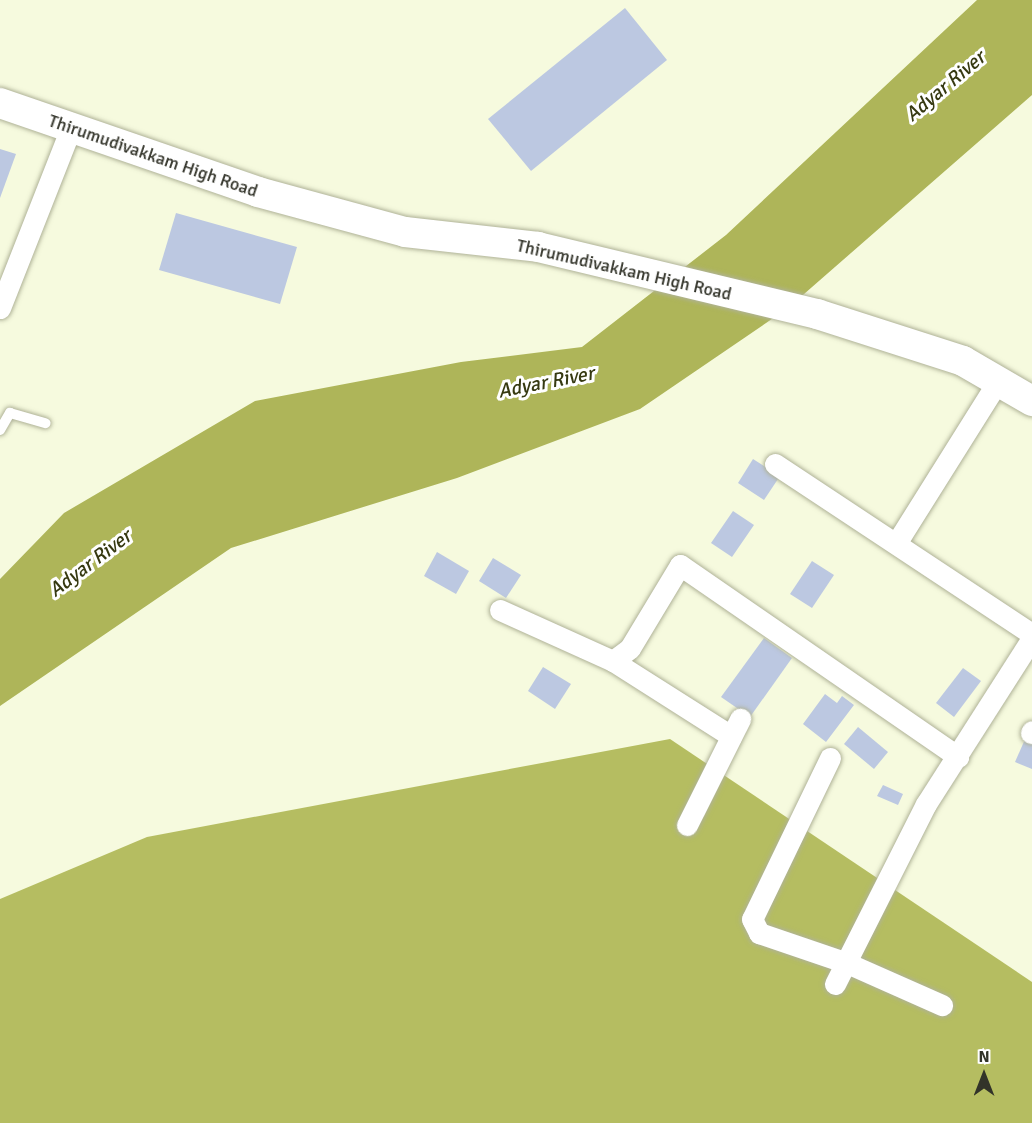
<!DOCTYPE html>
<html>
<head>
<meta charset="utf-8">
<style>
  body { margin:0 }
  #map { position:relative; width:1032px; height:1123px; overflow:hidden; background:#f6fade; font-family:Signika,sans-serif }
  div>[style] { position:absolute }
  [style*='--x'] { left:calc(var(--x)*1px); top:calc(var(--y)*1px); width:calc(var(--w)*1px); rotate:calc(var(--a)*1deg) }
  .forest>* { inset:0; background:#b5bd61 }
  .water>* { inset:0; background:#aeb559 }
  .building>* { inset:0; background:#bcc8e1 }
  .roads { filter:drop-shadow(0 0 2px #afb297) drop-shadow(0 0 2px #afb297) }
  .service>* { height:10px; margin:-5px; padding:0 5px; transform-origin:5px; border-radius:5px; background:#fff }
  .minor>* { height:21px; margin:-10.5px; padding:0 10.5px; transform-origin:10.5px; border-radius:10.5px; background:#fff }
  .secondary>* { height:30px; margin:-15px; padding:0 15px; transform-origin:15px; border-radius:15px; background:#fff }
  span { translate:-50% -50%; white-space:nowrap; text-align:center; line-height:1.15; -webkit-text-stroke:6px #fff; paint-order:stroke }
  .street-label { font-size:18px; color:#323329 }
  .water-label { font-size:20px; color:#363911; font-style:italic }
  .north { position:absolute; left:954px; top:1045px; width:60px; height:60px; -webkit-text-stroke:4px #fff; paint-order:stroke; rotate:0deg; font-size:16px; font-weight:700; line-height:24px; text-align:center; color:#323329 }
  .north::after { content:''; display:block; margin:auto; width:21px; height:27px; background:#323329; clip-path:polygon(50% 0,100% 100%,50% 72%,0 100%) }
</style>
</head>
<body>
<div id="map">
  <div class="forest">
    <i style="clip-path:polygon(670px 739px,1032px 982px,1032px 1123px,0 1123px,0 899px,147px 837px)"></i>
  </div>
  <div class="water">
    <i style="clip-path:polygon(977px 0,1032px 0,1032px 95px,788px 308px,640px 409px,457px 478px,231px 548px,0 706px,0 579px,64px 513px,255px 401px,461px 362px,582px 347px,726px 235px)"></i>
  </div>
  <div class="building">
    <i style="clip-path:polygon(625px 8px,667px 60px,531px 171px,488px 119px)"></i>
    <i style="clip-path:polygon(0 149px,16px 154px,0 198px)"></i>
    <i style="clip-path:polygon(176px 213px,297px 247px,280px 304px,159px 270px)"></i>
    <i style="clip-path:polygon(753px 459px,780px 476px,764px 500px,738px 483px)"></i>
    <i style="clip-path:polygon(733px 511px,754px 525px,732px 557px,711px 543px)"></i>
    <i style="clip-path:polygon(437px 552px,469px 571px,456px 594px,424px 576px)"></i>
    <i style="clip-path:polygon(493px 558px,521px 575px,506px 598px,479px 581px)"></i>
    <i style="clip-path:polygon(812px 561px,834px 575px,812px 608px,790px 594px)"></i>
    <i style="clip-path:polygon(764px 638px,792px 658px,750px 717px,721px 697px)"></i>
    <i style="clip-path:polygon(543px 667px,571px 684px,555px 709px,528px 691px)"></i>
    <i style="clip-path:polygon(963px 668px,981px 681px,954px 717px,936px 703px)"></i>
    <i style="clip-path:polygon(825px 694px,837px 703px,842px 696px,854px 705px,826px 742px,803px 724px)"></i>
    <i style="clip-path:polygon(858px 727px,888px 752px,874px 769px,844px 744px)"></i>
    <i style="clip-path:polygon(1026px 737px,1032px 740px,1032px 769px,1015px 762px)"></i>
    <i style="clip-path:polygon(883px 785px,903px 794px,898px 805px,877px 796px)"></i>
  </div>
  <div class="roads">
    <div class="service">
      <i style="--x:0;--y:430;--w:20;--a:-60"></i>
      <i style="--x:10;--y:413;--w:37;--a:16"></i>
    </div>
    <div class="minor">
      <i style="--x:0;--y:308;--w:193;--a:-68.5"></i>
      <i style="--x:775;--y:464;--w:308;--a:33.5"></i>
      <i style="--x:897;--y:542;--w:190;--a:-57.9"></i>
      <i style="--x:500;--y:610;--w:124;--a:24.3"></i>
      <i style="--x:613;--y:661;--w:21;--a:-37"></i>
      <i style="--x:630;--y:648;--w:97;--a:-58.9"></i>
      <i style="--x:680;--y:565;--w:338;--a:34.6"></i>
      <i style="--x:613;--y:661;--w:140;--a:32.4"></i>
      <i style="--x:1031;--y:733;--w:2;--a:-63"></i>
      <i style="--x:830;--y:758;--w:179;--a:115.8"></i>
      <i style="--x:752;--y:919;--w:16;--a:63"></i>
      <i style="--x:759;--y:933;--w:93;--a:18.8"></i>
      <i style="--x:847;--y:963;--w:104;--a:23.9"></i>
      <i style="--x:687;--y:825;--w:119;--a:-63.4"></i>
      <i style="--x:835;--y:984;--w:202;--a:-63.2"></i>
      <i style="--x:926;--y:804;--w:197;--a:-57.4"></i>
    </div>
    <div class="secondary">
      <i style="--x:0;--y:103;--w:273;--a:19"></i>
      <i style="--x:258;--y:192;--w:152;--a:15.2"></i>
      <i style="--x:405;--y:232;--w:134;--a:6.4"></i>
      <i style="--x:538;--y:247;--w:287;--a:13.5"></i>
      <i style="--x:817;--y:314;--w:153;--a:17.8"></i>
      <i style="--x:963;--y:361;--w:80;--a:30.1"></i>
    </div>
  </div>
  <div class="street-label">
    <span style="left:153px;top:156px;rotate:19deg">Thirumudivakkam High Road</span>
    <span style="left:624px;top:270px;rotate:13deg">Thirumudivakkam High Road</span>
  </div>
  <div class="water-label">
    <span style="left:945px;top:86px;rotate:-40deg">Adyar River</span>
    <span style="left:546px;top:382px;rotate:-11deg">Adyar River</span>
    <span style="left:90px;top:563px;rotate:-37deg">Adyar River</span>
  </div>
  <div class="north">N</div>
</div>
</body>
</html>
